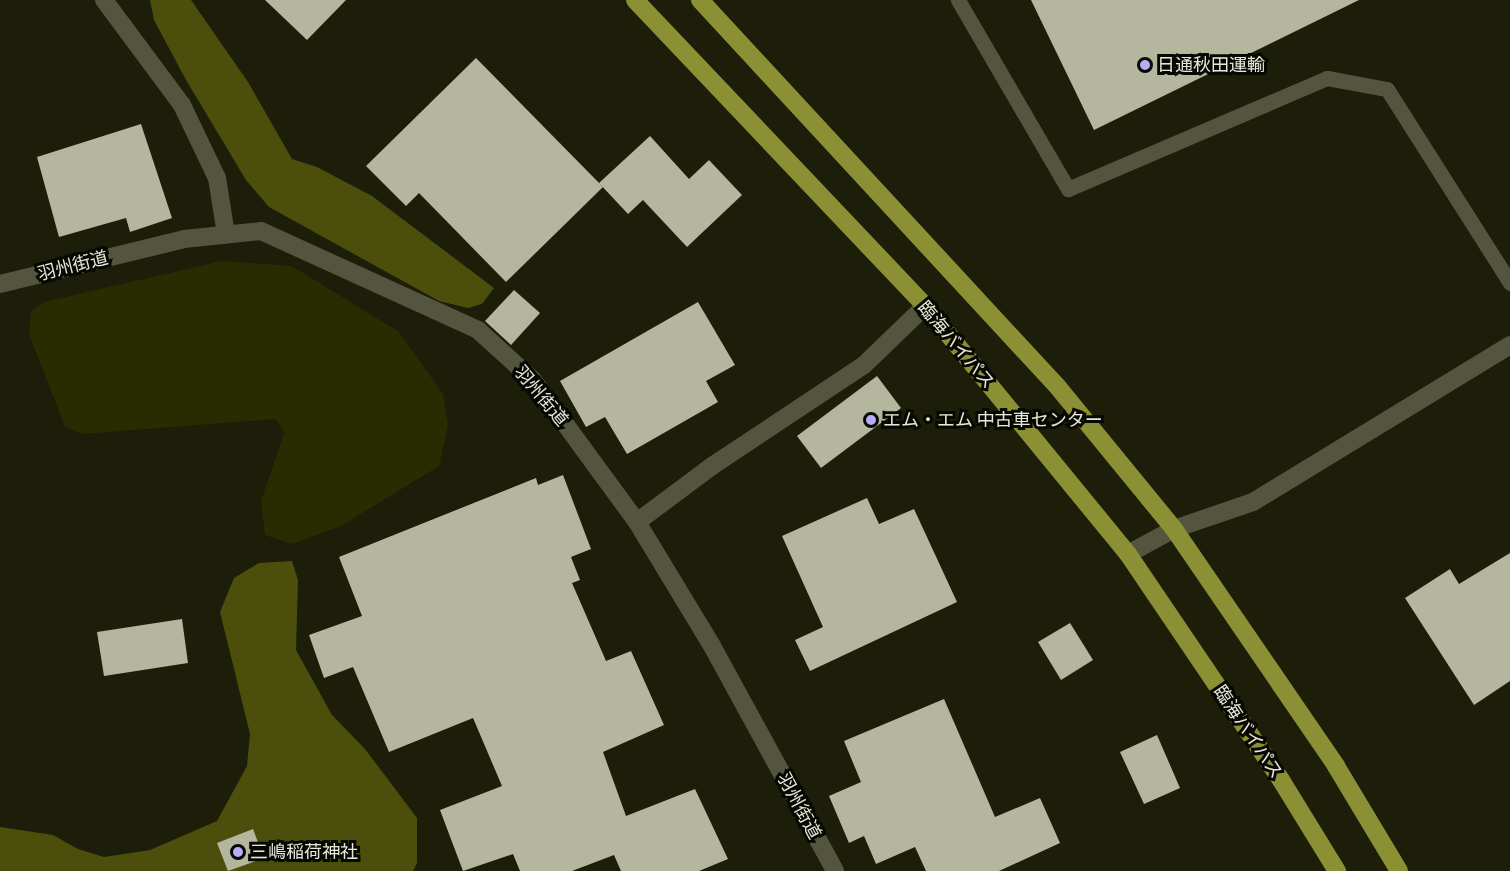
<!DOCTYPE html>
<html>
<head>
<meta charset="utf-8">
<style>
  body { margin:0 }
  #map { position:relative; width:1510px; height:871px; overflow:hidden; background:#1d1e09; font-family:"PT Sans Narrow","Noto Sans JP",sans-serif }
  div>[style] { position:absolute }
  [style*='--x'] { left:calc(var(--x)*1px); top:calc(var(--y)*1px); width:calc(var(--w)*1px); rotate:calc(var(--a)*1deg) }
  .green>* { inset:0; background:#292b00 }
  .forest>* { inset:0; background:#4c4e0b }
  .building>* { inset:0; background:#b4b79d }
  .service>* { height:15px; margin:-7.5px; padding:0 7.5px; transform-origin:7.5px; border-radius:7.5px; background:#53553e }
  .minor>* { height:18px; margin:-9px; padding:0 9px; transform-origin:9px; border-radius:9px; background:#53553e }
  .trunk>* { height:18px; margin:-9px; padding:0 9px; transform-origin:9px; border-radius:9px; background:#8c9035 }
  .dots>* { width:16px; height:16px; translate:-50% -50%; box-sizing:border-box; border:3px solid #070802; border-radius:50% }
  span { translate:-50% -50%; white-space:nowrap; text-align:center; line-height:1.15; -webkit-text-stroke:6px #070802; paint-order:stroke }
  .poi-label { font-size:18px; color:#e7e8db }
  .left { translate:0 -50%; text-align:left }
  .street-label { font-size:18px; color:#e7e8db }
</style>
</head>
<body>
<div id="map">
  <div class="green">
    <i style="clip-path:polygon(222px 261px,292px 266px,399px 332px,443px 394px,448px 425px,439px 466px,341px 526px,292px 544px,265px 535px,261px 501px,284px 433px,276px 419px,82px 434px,65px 427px,29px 334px,31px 311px,44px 302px)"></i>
  </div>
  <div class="forest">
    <i style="clip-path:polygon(150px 0,191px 0,248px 82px,292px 159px,317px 167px,372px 196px,494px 288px,482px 304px,468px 308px,439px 301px,269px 207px,246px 180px,186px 80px,154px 20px)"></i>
    <i style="clip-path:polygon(292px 561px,298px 580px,296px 650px,332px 715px,365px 749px,417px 818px,417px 863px,413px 871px,0 871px,0 827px,53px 835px,78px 849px,104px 857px,150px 850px,217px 821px,247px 766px,250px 734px,220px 612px,234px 578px,259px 563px)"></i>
  </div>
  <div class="building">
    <i style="clip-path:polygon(265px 0,346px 0,307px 40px)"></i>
    <i style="clip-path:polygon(1031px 0,1359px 0,1094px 130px)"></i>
    <i style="clip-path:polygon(476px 58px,603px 187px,506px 282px,419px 193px,406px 206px,366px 166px)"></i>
    <i style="clip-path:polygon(141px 124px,172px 218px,130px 232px,126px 218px,59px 237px,37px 157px)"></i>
    <i style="clip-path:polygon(650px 136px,689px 179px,709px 160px,742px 195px,687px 247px,643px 200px,628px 214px,599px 183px)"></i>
    <i style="clip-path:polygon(514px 290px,540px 313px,511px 345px,485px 321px)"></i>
    <i style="clip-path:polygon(698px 302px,735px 365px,706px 381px,718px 402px,627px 454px,605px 417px,586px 427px,560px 381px)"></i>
    <i style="clip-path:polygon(877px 376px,901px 408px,821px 468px,797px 436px)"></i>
    <i style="clip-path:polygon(563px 475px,591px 549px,571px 557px,580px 580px,572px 583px,606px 661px,631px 651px,664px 725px,603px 752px,626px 816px,695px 789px,728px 859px,699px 871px,621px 871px,614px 855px,572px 871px,520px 871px,513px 854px,463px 871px,440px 810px,502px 786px,473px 718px,389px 752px,353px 667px,324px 678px,309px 635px,362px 616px,339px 557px,536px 478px,538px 485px)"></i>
    <i style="clip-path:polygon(867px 498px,879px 524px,914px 509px,957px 602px,810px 671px,795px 640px,823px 627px,782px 536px)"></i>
    <i style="clip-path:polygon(1510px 553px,1510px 681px,1474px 705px,1405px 598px,1450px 569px,1459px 584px)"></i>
    <i style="clip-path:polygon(182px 619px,188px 663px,104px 676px,97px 632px)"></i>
    <i style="clip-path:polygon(1070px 623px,1093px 660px,1061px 680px,1038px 642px)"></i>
    <i style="clip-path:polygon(944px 699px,995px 817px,1040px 798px,1060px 843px,999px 871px,926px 871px,915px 847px,876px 864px,864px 836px,849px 843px,829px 796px,861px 782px,844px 741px)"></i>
    <i style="clip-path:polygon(1157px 735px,1180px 788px,1144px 804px,1120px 752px)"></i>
    <i style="clip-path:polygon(253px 829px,264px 858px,228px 871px,217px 843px)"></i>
  </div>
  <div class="service">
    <i style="--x:958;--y:0;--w:219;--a:59.8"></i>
    <i style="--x:1068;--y:189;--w:282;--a:-23.2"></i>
    <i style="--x:1327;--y:78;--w:61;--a:10.4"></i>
    <i style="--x:1387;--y:89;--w:230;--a:57.6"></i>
  </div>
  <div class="minor">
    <i style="--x:104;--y:0;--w:131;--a:53.4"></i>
    <i style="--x:182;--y:105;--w:81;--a:64.4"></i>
    <i style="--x:217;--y:178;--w:57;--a:80.9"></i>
    <i style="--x:0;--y:284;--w:189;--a:-13.7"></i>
    <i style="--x:184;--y:239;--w:77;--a:-5.9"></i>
    <i style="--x:261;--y:231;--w:239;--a:24.5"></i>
    <i style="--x:478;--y:330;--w:74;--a:42.3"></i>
    <i style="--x:533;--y:380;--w:176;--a:53.8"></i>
    <i style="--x:637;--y:522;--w:145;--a:58.8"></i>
    <i style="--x:712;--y:646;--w:256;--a:61.3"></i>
    <i style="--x:637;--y:522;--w:94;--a:-36.7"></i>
    <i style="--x:712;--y:466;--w:182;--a:-33.6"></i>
    <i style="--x:864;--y:365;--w:85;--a:-44"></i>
    <i style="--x:1128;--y:554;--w:52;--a:-28.5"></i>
    <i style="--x:1174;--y:529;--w:83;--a:-18.9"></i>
    <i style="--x:1253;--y:502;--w:301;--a:-31.4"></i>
  </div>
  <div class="trunk">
    <i style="--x:635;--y:0;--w:422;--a:46.5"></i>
    <i style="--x:925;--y:306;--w:320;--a:50.7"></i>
    <i style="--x:1128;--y:554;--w:273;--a:55.9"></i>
    <i style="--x:1281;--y:780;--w:107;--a:58.4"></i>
    <i style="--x:700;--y:0;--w:526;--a:47.24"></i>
    <i style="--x:1057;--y:386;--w:185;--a:50.7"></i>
    <i style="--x:1174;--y:529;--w:287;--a:55.6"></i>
    <i style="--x:1336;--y:766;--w:122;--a:59"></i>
  </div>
  <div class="dots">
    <i style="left:1145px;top:65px;background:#b9abf7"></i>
    <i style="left:871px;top:420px;background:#b9abf7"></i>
    <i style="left:238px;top:852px;background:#b9abf7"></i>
  </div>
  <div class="poi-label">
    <span class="left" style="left:1157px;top:65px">日通秋田運輸</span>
    <span class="left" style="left:883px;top:420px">エム・エム 中古車センター</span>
    <span class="left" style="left:250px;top:852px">三嶋稲荷神社</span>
  </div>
  <div class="street-label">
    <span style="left:73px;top:266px;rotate:-14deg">羽州街道</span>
    <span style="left:956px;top:345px;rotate:50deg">臨海バイパス</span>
    <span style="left:541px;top:396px;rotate:50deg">羽州街道</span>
    <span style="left:1248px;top:732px;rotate:56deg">臨海バイパス</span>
    <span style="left:799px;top:806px;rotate:62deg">羽州街道</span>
  </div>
</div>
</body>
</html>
